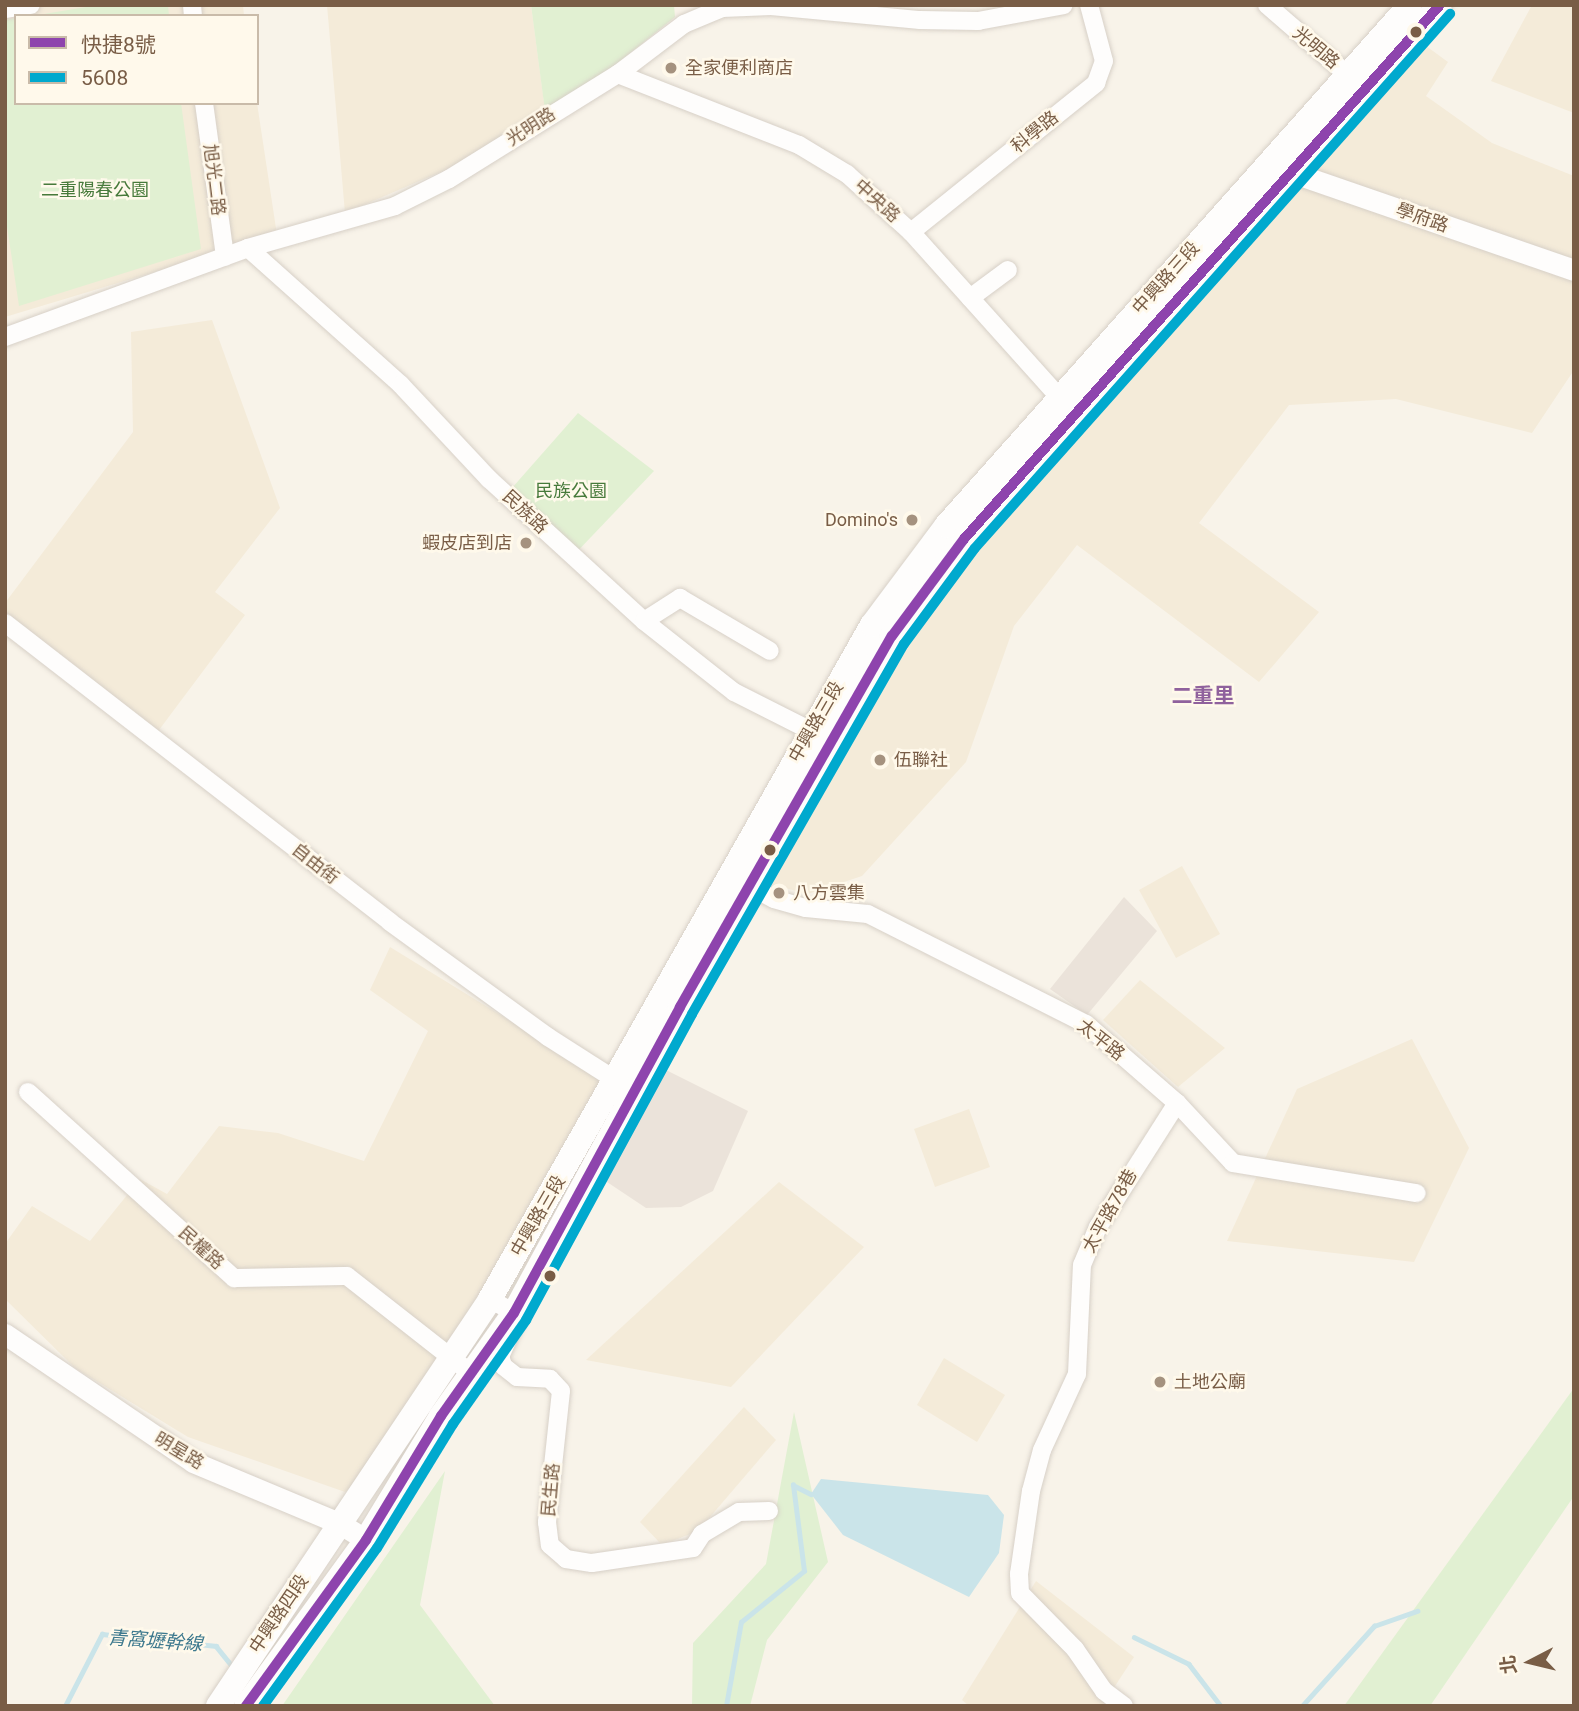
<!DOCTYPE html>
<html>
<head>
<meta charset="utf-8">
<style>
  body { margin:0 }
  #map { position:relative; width:1579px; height:1711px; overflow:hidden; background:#f8f3e9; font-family:Roboto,"Noto Sans TC",sans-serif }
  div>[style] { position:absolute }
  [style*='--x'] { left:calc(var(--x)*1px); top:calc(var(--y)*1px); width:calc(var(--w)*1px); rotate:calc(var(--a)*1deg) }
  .residential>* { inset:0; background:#f4ebd9 }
  .industrial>* { inset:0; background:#ebe3da }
  .green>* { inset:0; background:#e1f0d2 }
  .water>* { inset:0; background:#cae4e9 }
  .stream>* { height:4.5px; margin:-2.25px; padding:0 2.25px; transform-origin:2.25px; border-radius:2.25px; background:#cae4e9 }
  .roads { filter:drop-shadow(0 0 2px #d7d0c7) drop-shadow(0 0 2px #d7d0c7) }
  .minor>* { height:18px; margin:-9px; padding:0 9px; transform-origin:9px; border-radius:9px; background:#fefdfc }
  .tertiary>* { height:21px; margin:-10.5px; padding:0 10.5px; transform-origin:10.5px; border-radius:10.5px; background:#fefdfc }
  .secondary>* { height:24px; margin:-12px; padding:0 12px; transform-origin:12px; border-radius:12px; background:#fefdfc }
  .bus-1>* { height:10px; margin:-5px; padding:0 5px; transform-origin:5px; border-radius:5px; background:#8e44ad }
  .bus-2>* { height:10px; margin:-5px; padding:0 5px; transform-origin:5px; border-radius:5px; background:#00a9ce }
  .dots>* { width:19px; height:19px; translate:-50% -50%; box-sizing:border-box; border:4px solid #fff9eb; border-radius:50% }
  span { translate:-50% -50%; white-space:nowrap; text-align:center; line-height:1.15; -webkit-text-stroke:5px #fff9eb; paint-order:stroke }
  .street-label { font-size:18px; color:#795d46 }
  .poi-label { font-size:18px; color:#795d46 }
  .left { translate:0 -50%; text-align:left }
  .right { translate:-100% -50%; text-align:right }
  .park-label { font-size:18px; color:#477a3b }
  .water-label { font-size:19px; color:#3e798e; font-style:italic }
  .quarter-label { font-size:21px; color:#8f619d; font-weight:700 }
  .frame { position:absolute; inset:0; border:7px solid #795d46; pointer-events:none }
  .legend { position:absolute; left:14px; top:14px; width:245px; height:91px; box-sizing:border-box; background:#fff9eb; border:2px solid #c9bba9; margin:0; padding:9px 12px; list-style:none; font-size:21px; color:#795d46 }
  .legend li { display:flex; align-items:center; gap:14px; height:35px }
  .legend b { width:35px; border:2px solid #c9bba9 }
  .north { position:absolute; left:1495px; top:1627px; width:70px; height:70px; -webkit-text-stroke:5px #fff9eb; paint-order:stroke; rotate:263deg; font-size:19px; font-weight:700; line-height:28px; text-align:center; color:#795d46 }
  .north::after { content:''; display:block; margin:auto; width:24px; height:32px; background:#795d46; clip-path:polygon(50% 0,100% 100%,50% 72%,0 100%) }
</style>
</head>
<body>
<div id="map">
  <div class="residential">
    <i style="clip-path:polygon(5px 5px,243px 5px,244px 16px,16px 16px,16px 103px,257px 103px,277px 235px,5px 317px)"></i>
    <i style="clip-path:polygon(327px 5px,531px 5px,546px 117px,459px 164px,345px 213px)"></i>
    <i style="clip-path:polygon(1532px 5px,1574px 5px,1574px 113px,1491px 81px)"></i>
    <i style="clip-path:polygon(1422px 43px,1448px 62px,1426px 96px,1492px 143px,1574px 176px,1574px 370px,1532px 433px,1396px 399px,1289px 405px,1199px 523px,1319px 612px,1259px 682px,1077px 545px,1014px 626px,966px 762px,862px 876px,808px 894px,762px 882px,896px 650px,1069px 438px)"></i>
    <i style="clip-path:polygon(212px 320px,280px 508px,215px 592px,245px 615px,156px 734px,5px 620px,5px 603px,133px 432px,131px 332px)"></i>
    <i style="clip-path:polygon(1182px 866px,1220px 934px,1176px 958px,1139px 890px)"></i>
    <i style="clip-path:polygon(390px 947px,606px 1080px,448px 1346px,363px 1478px,345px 1492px,188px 1437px,75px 1368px,5px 1299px,5px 1244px,32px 1206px,90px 1241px,140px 1179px,167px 1194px,219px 1126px,278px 1133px,364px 1161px,428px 1031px,370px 990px)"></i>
    <i style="clip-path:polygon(1140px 980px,1225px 1048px,1178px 1087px,1103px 1020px)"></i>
    <i style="clip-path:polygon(1412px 1039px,1469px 1148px,1414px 1262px,1227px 1241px,1297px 1089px)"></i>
    <i style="clip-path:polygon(969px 1109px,990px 1167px,935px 1187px,914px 1129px)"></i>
    <i style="clip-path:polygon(779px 1182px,864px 1247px,731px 1387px,586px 1360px)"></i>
    <i style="clip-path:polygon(944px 1358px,1005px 1395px,977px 1442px,917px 1405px)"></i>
    <i style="clip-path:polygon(744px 1407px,776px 1440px,698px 1531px,662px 1545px,640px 1522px)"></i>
    <i style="clip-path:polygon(1036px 1581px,1134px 1657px,1102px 1706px,969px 1706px,962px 1700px)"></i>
  </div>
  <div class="industrial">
    <i style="clip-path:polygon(1124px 897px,1157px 931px,1087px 1015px,1050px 989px)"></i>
    <i style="clip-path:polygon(660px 1067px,748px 1111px,713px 1191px,681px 1207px,646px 1208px,601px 1178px)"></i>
  </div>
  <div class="green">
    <i style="clip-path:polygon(98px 5px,168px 5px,169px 16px,32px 16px)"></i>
    <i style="clip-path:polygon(531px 5px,674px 5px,675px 17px,609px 70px,545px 111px)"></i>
    <i style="clip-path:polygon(16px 18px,16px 103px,181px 103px,201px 249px,19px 306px,5px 213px,5px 20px)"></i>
    <i style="clip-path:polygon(578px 413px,654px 471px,571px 558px,504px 497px)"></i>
    <i style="clip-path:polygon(1574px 1388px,1574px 1496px,1430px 1706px,1344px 1706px)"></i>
    <i style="clip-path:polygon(794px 1412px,828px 1562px,767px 1640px,750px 1706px,692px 1706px,693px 1643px,766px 1564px)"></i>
    <i style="clip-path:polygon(445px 1471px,420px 1605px,495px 1706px,282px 1706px)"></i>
  </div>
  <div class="water">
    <i style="clip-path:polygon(821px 1479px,988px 1495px,1004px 1515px,999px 1553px,969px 1597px,843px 1535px,811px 1494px)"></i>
  </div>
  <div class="stream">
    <i style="--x:1134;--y:1637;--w:61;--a:26.1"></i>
    <i style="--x:1189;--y:1664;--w:53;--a:52.7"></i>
    <i style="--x:65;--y:1706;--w:81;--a:-62.8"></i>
    <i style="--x:102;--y:1634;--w:115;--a:6"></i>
    <i style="--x:216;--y:1646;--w:28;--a:51"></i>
    <i style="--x:726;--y:1706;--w:85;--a:-79.9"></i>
    <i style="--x:741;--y:1622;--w:81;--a:-39"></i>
    <i style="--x:804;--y:1571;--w:87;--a:-97.3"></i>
    <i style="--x:793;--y:1485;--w:20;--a:27"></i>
    <i style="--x:1302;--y:1706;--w:108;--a:-48"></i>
    <i style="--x:1374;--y:1626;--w:46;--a:-19.2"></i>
  </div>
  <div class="roads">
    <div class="minor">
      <i style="--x:192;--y:5;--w:11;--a:85"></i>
      <i style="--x:1267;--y:5;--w:119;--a:40.9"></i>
      <i style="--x:5;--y:9;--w:26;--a:-9"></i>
      <i style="--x:618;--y:74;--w:194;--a:21.4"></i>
      <i style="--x:799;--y:145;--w:56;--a:31.1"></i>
      <i style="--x:847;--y:174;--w:86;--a:42.2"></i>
      <i style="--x:911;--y:232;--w:232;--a:48.1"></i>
      <i style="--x:204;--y:103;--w:155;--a:82.2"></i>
      <i style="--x:911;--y:232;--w:238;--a:-38.8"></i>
      <i style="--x:1096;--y:83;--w:23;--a:-70"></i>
      <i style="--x:1104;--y:61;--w:58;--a:-105"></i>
      <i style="--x:248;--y:248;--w:205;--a:41.8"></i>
      <i style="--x:401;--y:385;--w:129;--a:46.9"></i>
      <i style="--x:489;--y:479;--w:210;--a:42.5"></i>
      <i style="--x:644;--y:621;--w:115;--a:38.3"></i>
      <i style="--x:734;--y:692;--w:97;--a:26.8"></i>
      <i style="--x:970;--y:298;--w:47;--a:-36.4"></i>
      <i style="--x:5;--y:337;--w:259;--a:-20.1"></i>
      <i style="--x:248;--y:248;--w:153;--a:-15.9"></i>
      <i style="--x:395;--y:206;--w:60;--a:-26.6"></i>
      <i style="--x:449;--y:179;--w:199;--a:-31.9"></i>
      <i style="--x:618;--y:74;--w:83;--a:-37.1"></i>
      <i style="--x:684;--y:24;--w:41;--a:-22.8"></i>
      <i style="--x:722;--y:8;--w:49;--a:-2.3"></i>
      <i style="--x:771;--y:6;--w:150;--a:5.4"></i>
      <i style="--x:920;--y:20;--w:58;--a:1"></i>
      <i style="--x:978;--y:21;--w:87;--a:-10.5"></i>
      <i style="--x:644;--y:621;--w:43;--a:-32.6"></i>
      <i style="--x:680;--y:598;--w:104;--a:30.5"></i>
      <i style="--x:5;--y:623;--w:487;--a:37.8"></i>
      <i style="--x:390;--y:922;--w:195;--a:36"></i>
      <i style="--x:548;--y:1037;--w:91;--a:32.5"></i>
      <i style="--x:740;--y:881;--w:38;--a:28"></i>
      <i style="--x:774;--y:899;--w:33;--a:16"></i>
      <i style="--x:806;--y:908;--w:62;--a:5.5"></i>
      <i style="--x:868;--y:914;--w:244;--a:26.8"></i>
      <i style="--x:1086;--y:1024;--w:121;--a:41"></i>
      <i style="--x:1177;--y:1103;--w:82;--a:47"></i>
      <i style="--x:1233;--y:1163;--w:186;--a:9.3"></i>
      <i style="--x:28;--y:1092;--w:278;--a:42.1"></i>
      <i style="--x:234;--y:1278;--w:113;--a:-1"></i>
      <i style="--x:347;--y:1276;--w:159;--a:38.1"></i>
      <i style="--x:490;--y:1299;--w:28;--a:30"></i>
      <i style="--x:514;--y:1313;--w:10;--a:84"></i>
      <i style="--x:515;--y:1323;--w:36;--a:114"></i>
      <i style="--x:500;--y:1356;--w:10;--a:73"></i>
      <i style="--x:503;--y:1366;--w:18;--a:38"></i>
      <i style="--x:517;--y:1377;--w:33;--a:3"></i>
      <i style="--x:550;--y:1379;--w:16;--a:47"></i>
      <i style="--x:561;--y:1391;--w:132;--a:96.1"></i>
      <i style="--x:547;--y:1522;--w:23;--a:83"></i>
      <i style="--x:550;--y:1545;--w:21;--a:41"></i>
      <i style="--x:566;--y:1559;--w:26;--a:9"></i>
      <i style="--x:592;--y:1563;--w:102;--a:-8.4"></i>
      <i style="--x:693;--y:1548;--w:17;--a:-57"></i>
      <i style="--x:702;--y:1534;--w:43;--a:-30.7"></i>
      <i style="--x:739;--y:1512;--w:30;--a:-2"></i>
      <i style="--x:1124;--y:1706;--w:25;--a:-143"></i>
      <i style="--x:1104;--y:1691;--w:51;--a:-124.6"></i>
      <i style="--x:1075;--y:1649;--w:78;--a:-134.5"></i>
      <i style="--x:1020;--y:1593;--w:19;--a:-93"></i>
      <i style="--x:1019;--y:1574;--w:84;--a:-81.8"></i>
      <i style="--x:1031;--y:1491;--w:42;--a:-75"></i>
      <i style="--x:1042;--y:1450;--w:84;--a:-65.3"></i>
      <i style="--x:1077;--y:1374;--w:109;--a:-87.4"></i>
      <i style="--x:1082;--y:1265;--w:41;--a:-67.2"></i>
      <i style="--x:1098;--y:1227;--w:147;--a:-57.5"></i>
    </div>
    <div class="tertiary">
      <i style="--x:1281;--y:164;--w:13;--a:39"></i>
      <i style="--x:1291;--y:172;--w:299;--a:19.1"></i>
      <i style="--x:5;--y:1334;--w:227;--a:34.2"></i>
      <i style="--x:193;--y:1462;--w:158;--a:22.7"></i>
      <i style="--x:339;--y:1523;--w:32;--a:32"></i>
    </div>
    <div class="secondary">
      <i style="--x:218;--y:1706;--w:490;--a:-56.2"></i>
      <i style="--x:490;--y:1299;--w:775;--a:-60.46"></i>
      <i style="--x:872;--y:625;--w:124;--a:-53.2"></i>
      <i style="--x:946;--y:526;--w:698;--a:-48.31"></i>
      <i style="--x:246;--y:1706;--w:205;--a:-54.1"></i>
      <i style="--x:366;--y:1540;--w:145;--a:-58.8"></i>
      <i style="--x:441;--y:1416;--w:126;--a:-54.7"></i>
      <i style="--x:514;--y:1313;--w:348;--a:-61.5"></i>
      <i style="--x:680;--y:1007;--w:427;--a:-60.3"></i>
      <i style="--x:892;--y:636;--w:121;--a:-53.4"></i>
      <i style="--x:964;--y:539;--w:715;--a:-48.29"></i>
    </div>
  </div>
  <div class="bus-1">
    <i style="--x:246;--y:1706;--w:205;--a:-54.1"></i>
    <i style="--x:366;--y:1540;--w:145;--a:-58.8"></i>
    <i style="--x:441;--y:1416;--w:126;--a:-54.7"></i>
    <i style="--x:514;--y:1313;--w:348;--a:-61.5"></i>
    <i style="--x:680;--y:1007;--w:427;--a:-60.3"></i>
    <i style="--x:892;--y:636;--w:121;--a:-53.4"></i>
    <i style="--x:964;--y:539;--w:715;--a:-48.29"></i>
  </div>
  <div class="bus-2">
    <i style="--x:263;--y:1706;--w:195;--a:-54.2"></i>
    <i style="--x:377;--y:1548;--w:145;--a:-58.5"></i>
    <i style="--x:453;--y:1424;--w:127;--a:-54.9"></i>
    <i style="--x:526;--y:1320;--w:348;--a:-61.5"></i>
    <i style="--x:692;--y:1014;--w:426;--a:-60.2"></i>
    <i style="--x:904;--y:644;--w:119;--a:-53.5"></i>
    <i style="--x:975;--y:548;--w:715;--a:-48.35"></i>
  </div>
  <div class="dots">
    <i style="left:1416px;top:32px;background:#795d46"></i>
    <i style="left:671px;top:68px;background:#a5927f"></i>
    <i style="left:912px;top:520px;background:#a5927f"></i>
    <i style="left:526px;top:543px;background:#a5927f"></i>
    <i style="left:880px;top:760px;background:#a5927f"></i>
    <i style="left:770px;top:850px;background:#795d46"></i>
    <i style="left:779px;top:893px;background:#a5927f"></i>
    <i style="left:550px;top:1276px;background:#795d46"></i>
    <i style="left:1160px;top:1382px;background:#a5927f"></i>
  </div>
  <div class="street-label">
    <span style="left:1316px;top:48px;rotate:40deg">光明路</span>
    <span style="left:531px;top:127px;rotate:-33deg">光明路</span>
    <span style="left:1035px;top:132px;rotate:-39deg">科學路</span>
    <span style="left:214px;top:180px;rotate:83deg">旭光二路</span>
    <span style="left:877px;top:201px;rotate:42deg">中央路</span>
    <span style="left:1422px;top:218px;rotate:19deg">學府路</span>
    <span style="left:1166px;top:278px;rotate:-48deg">中興路三段</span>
    <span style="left:525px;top:512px;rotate:43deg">民族路</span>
    <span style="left:816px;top:722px;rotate:-60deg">中興路三段</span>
    <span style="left:315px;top:864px;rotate:38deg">自由街</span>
    <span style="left:1101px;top:1040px;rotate:38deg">太平路</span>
    <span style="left:1110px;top:1211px;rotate:-61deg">太平路78巷</span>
    <span style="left:538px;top:1216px;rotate:-60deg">中興路三段</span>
    <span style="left:201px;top:1248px;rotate:42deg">民權路</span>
    <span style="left:179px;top:1451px;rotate:31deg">明星路</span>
    <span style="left:551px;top:1490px;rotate:-85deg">民生路</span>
    <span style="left:279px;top:1614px;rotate:-56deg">中興路四段</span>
  </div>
  <div class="poi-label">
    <span class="left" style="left:685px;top:68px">全家便利商店</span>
    <span class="right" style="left:898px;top:520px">Domino's</span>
    <span class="right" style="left:512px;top:543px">蝦皮店到店</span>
    <span class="left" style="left:894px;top:760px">伍聯社</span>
    <span class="left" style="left:793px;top:893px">八方雲集</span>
    <span class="left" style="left:1174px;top:1382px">土地公廟</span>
  </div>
  <div class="park-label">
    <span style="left:95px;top:190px">二重陽春公園</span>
    <span style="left:571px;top:491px">民族公園</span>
  </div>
  <div class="water-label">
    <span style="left:155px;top:1641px;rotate:4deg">青窩壢幹線</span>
  </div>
  <div class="quarter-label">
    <span style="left:1203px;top:696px">二重里</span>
  </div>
  <div class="frame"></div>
  <ul class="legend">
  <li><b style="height:9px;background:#8e44ad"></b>快捷8號</li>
  <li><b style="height:9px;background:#00a9ce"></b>5608</li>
  </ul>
  <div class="north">北</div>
</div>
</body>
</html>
